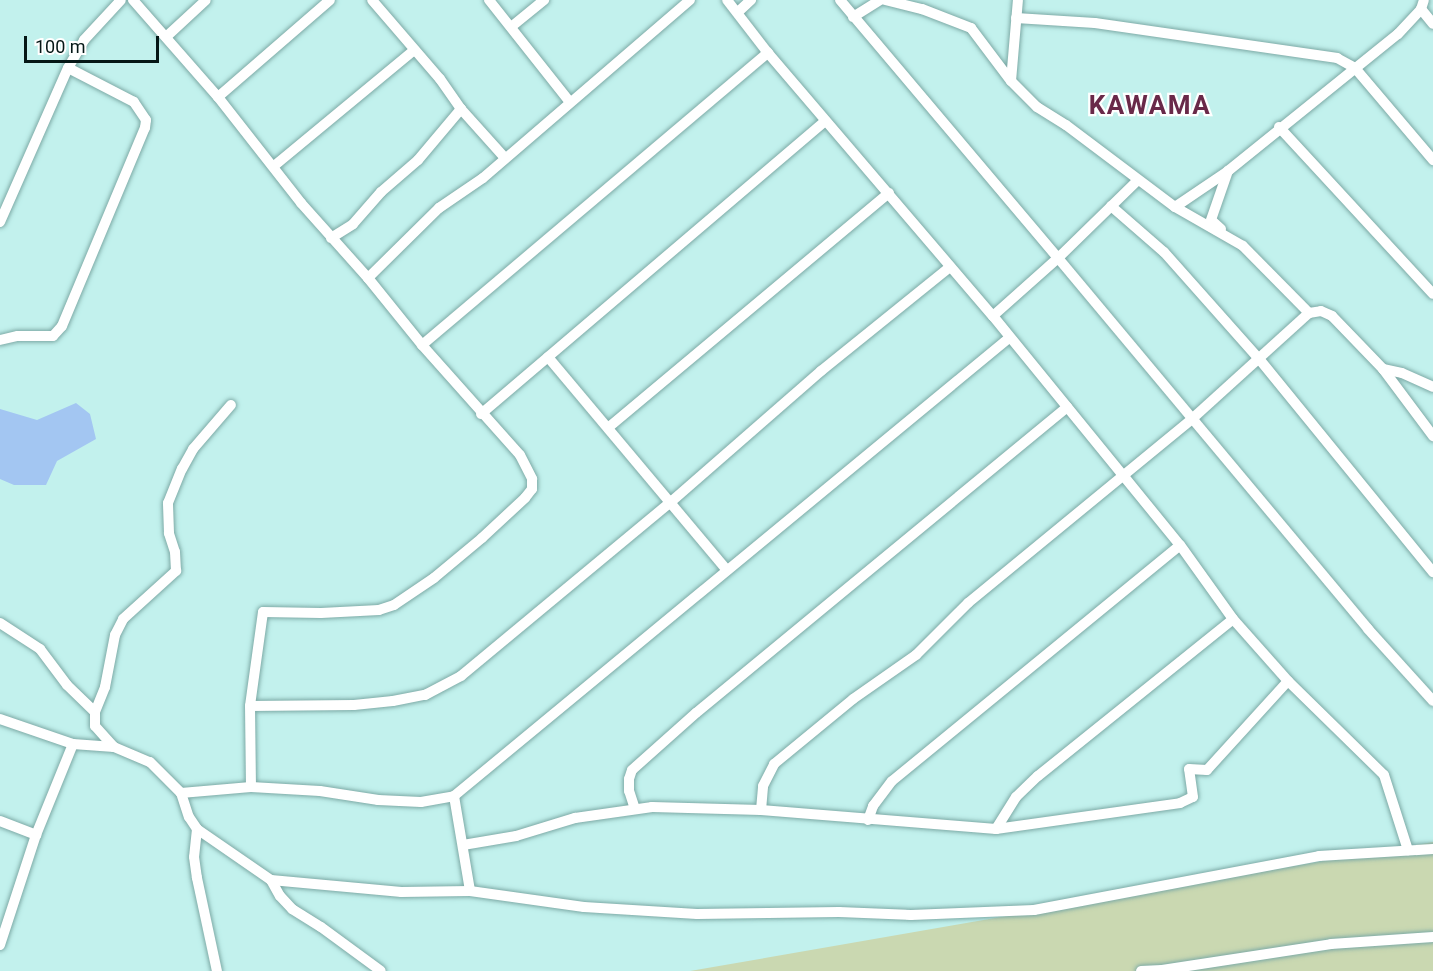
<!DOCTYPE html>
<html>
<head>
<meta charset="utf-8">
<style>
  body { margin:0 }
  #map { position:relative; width:1433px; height:971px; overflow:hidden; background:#c2f1ed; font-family:Roboto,sans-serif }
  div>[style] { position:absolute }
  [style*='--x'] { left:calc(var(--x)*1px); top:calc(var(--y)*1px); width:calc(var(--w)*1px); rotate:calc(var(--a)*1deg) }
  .green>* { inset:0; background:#cad8b1 }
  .water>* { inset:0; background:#a3c6f2 }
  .roads { filter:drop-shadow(0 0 2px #7daaa6) drop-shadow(0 0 2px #7daaa6) }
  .minor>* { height:10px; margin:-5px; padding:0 5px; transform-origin:5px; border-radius:5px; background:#fff }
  span { translate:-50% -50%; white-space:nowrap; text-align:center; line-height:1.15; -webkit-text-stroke:4.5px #fff; paint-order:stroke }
  .district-label { font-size:26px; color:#692949; font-weight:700; letter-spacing:1.5px }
  .scale { position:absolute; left:24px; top:36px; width:135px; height:27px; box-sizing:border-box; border:3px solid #051716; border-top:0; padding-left:8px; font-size:18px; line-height:21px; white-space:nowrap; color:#051716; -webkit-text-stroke:4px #fff; paint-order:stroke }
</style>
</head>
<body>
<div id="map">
  <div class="green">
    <i style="clip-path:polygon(1433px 842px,1433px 971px,690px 971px)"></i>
  </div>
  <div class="water">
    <i style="clip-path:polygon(76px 403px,90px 414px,96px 439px,57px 461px,46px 485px,14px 485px,0 479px,0 409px,37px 420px)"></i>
  </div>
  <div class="roads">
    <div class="minor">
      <i style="--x:133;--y:0;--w:129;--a:48.8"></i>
      <i style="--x:218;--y:97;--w:135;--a:51.9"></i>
      <i style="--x:301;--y:203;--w:101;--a:48.2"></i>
      <i style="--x:368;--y:278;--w:86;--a:51.1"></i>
      <i style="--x:422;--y:345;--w:147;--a:48.3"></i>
      <i style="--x:520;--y:455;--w:27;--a:63"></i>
      <i style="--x:532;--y:479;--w:10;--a:90"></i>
      <i style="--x:532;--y:489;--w:11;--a:128"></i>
      <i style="--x:525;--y:498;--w:59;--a:137.1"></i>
      <i style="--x:482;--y:538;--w:62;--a:140.2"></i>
      <i style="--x:434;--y:578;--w:48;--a:146"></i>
      <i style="--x:394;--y:605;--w:16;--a:162"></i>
      <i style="--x:379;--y:610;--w:58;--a:177"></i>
      <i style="--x:321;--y:613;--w:58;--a:-179"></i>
      <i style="--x:263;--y:612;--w:95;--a:97.9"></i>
      <i style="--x:250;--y:706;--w:104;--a:-0.6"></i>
      <i style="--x:354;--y:705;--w:39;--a:-6"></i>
      <i style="--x:393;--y:701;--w:33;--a:-11"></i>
      <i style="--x:425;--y:695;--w:41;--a:-27.8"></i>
      <i style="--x:461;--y:676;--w:274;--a:-39.7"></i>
      <i style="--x:672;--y:501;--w:198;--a:-41.1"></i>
      <i style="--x:821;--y:371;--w:166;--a:-38.9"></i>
      <i style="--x:489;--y:0;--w:129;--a:51.6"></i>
      <i style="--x:727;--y:0;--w:67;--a:52.3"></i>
      <i style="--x:768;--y:53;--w:346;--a:49.5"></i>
      <i style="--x:993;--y:316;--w:204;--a:50.8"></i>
      <i style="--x:1122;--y:474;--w:92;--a:50.8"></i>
      <i style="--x:1180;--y:545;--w:91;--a:54.4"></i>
      <i style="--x:1233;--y:619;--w:83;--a:48.4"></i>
      <i style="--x:1288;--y:681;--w:134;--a:44.4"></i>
      <i style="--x:1384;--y:775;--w:79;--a:72.3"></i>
      <i style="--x:840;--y:0;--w:338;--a:49.8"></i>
      <i style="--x:1058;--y:258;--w:87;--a:138.3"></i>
      <i style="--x:885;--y:0;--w:38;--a:14"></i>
      <i style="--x:922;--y:9;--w:53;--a:21.2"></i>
      <i style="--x:971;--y:28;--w:66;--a:53"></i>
      <i style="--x:1011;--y:81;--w:37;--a:45"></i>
      <i style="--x:1037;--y:107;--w:34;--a:32"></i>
      <i style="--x:1066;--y:125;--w:136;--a:37"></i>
      <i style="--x:1175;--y:207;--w:78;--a:29.8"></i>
      <i style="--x:1243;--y:246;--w:94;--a:45.4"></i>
      <i style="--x:1421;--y:9;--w:19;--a:51"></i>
      <i style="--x:738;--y:12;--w:18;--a:-43"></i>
      <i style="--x:853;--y:17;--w:32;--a:-32"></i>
      <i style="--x:1016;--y:18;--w:79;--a:3.6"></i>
      <i style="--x:1095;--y:23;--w:245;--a:8.2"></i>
      <i style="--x:1337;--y:58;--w:21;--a:29"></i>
      <i style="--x:1355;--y:68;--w:121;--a:49.7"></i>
      <i style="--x:511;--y:27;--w:43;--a:-39.3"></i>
      <i style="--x:166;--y:37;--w:54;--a:-42.8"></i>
      <i style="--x:1011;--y:81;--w:81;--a:-85.1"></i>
      <i style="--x:218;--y:97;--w:148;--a:-40.9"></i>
      <i style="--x:461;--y:109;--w:66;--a:48.1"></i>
      <i style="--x:1279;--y:127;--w:227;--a:47.3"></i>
      <i style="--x:274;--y:166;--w:182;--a:-39.6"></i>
      <i style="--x:1138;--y:180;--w:112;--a:135.7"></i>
      <i style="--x:1058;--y:258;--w:483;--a:50.1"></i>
      <i style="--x:1368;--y:629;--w:97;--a:47.9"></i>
      <i style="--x:1111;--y:206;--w:70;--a:41"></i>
      <i style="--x:1164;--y:252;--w:144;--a:48.4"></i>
      <i style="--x:1260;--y:360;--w:274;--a:50.8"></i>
      <i style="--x:1175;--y:207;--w:64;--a:-34.2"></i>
      <i style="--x:1228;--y:171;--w:218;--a:-38.9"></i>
      <i style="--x:1398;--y:34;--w:34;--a:-47"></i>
      <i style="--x:1421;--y:9;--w:9;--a:-72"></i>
      <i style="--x:0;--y:222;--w:168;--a:-66.2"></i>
      <i style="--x:68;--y:68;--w:32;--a:-60"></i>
      <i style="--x:84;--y:40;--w:54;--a:-47.2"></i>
      <i style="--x:1221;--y:229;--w:13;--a:-138"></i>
      <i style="--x:1211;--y:220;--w:52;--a:-70.9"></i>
      <i style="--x:331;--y:238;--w:26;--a:-32"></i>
      <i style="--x:353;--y:224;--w:43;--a:-48.8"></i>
      <i style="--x:381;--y:192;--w:49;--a:-40.9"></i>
      <i style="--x:418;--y:160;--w:67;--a:-49.9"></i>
      <i style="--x:461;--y:109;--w:37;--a:-125"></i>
      <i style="--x:440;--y:79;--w:104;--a:-130.7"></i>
      <i style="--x:368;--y:278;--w:100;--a:-44.6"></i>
      <i style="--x:439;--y:208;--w:53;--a:-34.3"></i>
      <i style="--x:483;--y:178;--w:273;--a:-40.7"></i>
      <i style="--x:0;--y:340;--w:18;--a:-13"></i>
      <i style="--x:18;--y:336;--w:35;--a:0"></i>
      <i style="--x:53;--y:336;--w:13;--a:-48"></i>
      <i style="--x:62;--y:326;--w:215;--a:-67.3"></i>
      <i style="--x:145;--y:128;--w:8;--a:-83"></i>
      <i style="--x:146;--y:120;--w:22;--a:-124"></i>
      <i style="--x:134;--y:102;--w:74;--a:-152.7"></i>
      <i style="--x:422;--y:345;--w:453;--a:-40.2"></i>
      <i style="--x:548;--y:357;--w:278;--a:50"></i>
      <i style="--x:1383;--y:369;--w:19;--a:12"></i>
      <i style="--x:1402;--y:373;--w:34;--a:24"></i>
      <i style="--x:481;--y:414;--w:452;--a:-40.4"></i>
      <i style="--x:609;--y:427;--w:365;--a:-39.9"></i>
      <i style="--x:0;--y:623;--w:48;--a:33"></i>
      <i style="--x:40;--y:649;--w:45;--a:53.1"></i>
      <i style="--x:67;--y:685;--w:39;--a:44"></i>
      <i style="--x:95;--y:712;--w:14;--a:90"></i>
      <i style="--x:95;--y:726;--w:28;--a:48"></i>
      <i style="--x:250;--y:706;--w:81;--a:89.3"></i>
      <i style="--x:95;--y:712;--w:27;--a:-68"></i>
      <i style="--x:105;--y:687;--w:53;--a:-79.1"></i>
      <i style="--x:115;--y:635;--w:18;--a:-63"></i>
      <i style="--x:123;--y:619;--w:72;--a:-42.2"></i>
      <i style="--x:176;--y:571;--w:19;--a:-93"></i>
      <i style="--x:175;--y:552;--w:20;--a:-108"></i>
      <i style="--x:169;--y:533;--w:30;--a:-92"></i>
      <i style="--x:168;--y:503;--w:37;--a:-68"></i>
      <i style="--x:182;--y:469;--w:23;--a:-61"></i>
      <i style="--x:193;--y:449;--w:58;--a:-49.2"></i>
      <i style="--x:0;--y:719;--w:77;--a:18.9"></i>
      <i style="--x:73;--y:744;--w:41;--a:4.2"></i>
      <i style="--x:114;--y:747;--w:39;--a:23"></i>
      <i style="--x:150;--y:762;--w:44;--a:45"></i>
      <i style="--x:181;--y:793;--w:25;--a:72"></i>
      <i style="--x:189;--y:817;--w:14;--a:56"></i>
      <i style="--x:197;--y:829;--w:90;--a:34.6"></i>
      <i style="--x:271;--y:880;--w:18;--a:61"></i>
      <i style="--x:280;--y:896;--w:18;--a:47"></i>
      <i style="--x:292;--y:909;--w:34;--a:32"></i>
      <i style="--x:321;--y:927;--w:74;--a:36.3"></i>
      <i style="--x:181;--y:793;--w:70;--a:-4.9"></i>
      <i style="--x:251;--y:787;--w:69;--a:3.3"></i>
      <i style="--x:320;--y:791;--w:59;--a:8.8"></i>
      <i style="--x:378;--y:800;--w:43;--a:2.7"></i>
      <i style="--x:421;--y:802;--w:34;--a:-10"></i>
      <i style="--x:454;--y:796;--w:720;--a:-39.53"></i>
      <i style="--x:454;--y:796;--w:96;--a:80.4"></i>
      <i style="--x:635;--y:809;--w:19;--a:-108"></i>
      <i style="--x:629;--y:791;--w:12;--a:-90"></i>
      <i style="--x:629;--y:779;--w:9;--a:-72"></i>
      <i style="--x:632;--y:770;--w:86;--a:-41.7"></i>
      <i style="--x:696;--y:713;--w:481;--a:-39.5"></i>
      <i style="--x:761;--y:810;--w:24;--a:-85"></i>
      <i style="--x:763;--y:786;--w:25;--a:-63"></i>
      <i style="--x:774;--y:764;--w:102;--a:-39.4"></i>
      <i style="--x:853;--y:699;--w:77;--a:-34.9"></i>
      <i style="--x:916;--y:655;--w:74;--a:-45"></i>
      <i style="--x:968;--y:603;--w:291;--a:-39.4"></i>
      <i style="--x:1193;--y:418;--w:156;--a:-42.2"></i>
      <i style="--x:1309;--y:313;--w:12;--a:-9"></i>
      <i style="--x:1321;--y:311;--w:12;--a:24"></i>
      <i style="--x:1332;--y:316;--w:74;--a:46.1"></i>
      <i style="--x:1383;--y:369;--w:84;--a:53.3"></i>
      <i style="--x:868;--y:820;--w:15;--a:-70"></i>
      <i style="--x:873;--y:806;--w:31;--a:-53"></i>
      <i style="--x:892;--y:781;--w:372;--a:-39.3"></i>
      <i style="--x:0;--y:821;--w:39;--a:21"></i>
      <i style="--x:197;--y:829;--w:28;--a:96"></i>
      <i style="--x:194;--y:857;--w:21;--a:82"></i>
      <i style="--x:197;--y:878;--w:95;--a:77.9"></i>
      <i style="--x:996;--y:829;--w:38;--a:-58"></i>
      <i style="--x:1016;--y:797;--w:30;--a:-44"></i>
      <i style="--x:1038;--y:776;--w:250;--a:-38.8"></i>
      <i style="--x:463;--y:845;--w:54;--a:-9.6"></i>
      <i style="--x:516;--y:836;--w:62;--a:-17"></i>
      <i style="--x:575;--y:818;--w:78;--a:-8.1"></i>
      <i style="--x:652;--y:807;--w:109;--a:1.6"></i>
      <i style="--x:761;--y:810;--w:236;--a:4.6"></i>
      <i style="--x:996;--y:829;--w:186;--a:-8"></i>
      <i style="--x:1180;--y:803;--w:14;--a:-25"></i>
      <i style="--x:1193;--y:797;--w:28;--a:-98"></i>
      <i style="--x:1189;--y:769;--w:18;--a:3"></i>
      <i style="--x:1207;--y:770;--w:120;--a:-47.7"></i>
      <i style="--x:271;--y:880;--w:131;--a:5.3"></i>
      <i style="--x:401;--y:892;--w:69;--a:-0.8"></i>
      <i style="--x:470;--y:891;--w:115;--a:8"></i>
      <i style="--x:584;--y:907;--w:113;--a:3.5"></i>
      <i style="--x:697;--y:914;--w:142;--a:-0.8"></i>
      <i style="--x:839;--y:912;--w:72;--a:2.4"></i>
      <i style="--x:911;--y:915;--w:123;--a:-2.3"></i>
      <i style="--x:1034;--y:910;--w:290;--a:-10.7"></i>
      <i style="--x:1319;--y:856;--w:114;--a:-3.5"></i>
      <i style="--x:0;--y:945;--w:116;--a:-71.9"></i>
      <i style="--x:36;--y:835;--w:98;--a:-67.9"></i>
      <i style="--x:1141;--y:971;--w:21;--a:-3"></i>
      <i style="--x:1162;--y:970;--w:171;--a:-8.7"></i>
      <i style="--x:1331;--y:944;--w:102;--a:-3.9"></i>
    </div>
  </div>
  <div class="district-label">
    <span style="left:1150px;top:106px">KAWAMA</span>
  </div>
  <div class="scale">100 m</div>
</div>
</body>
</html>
